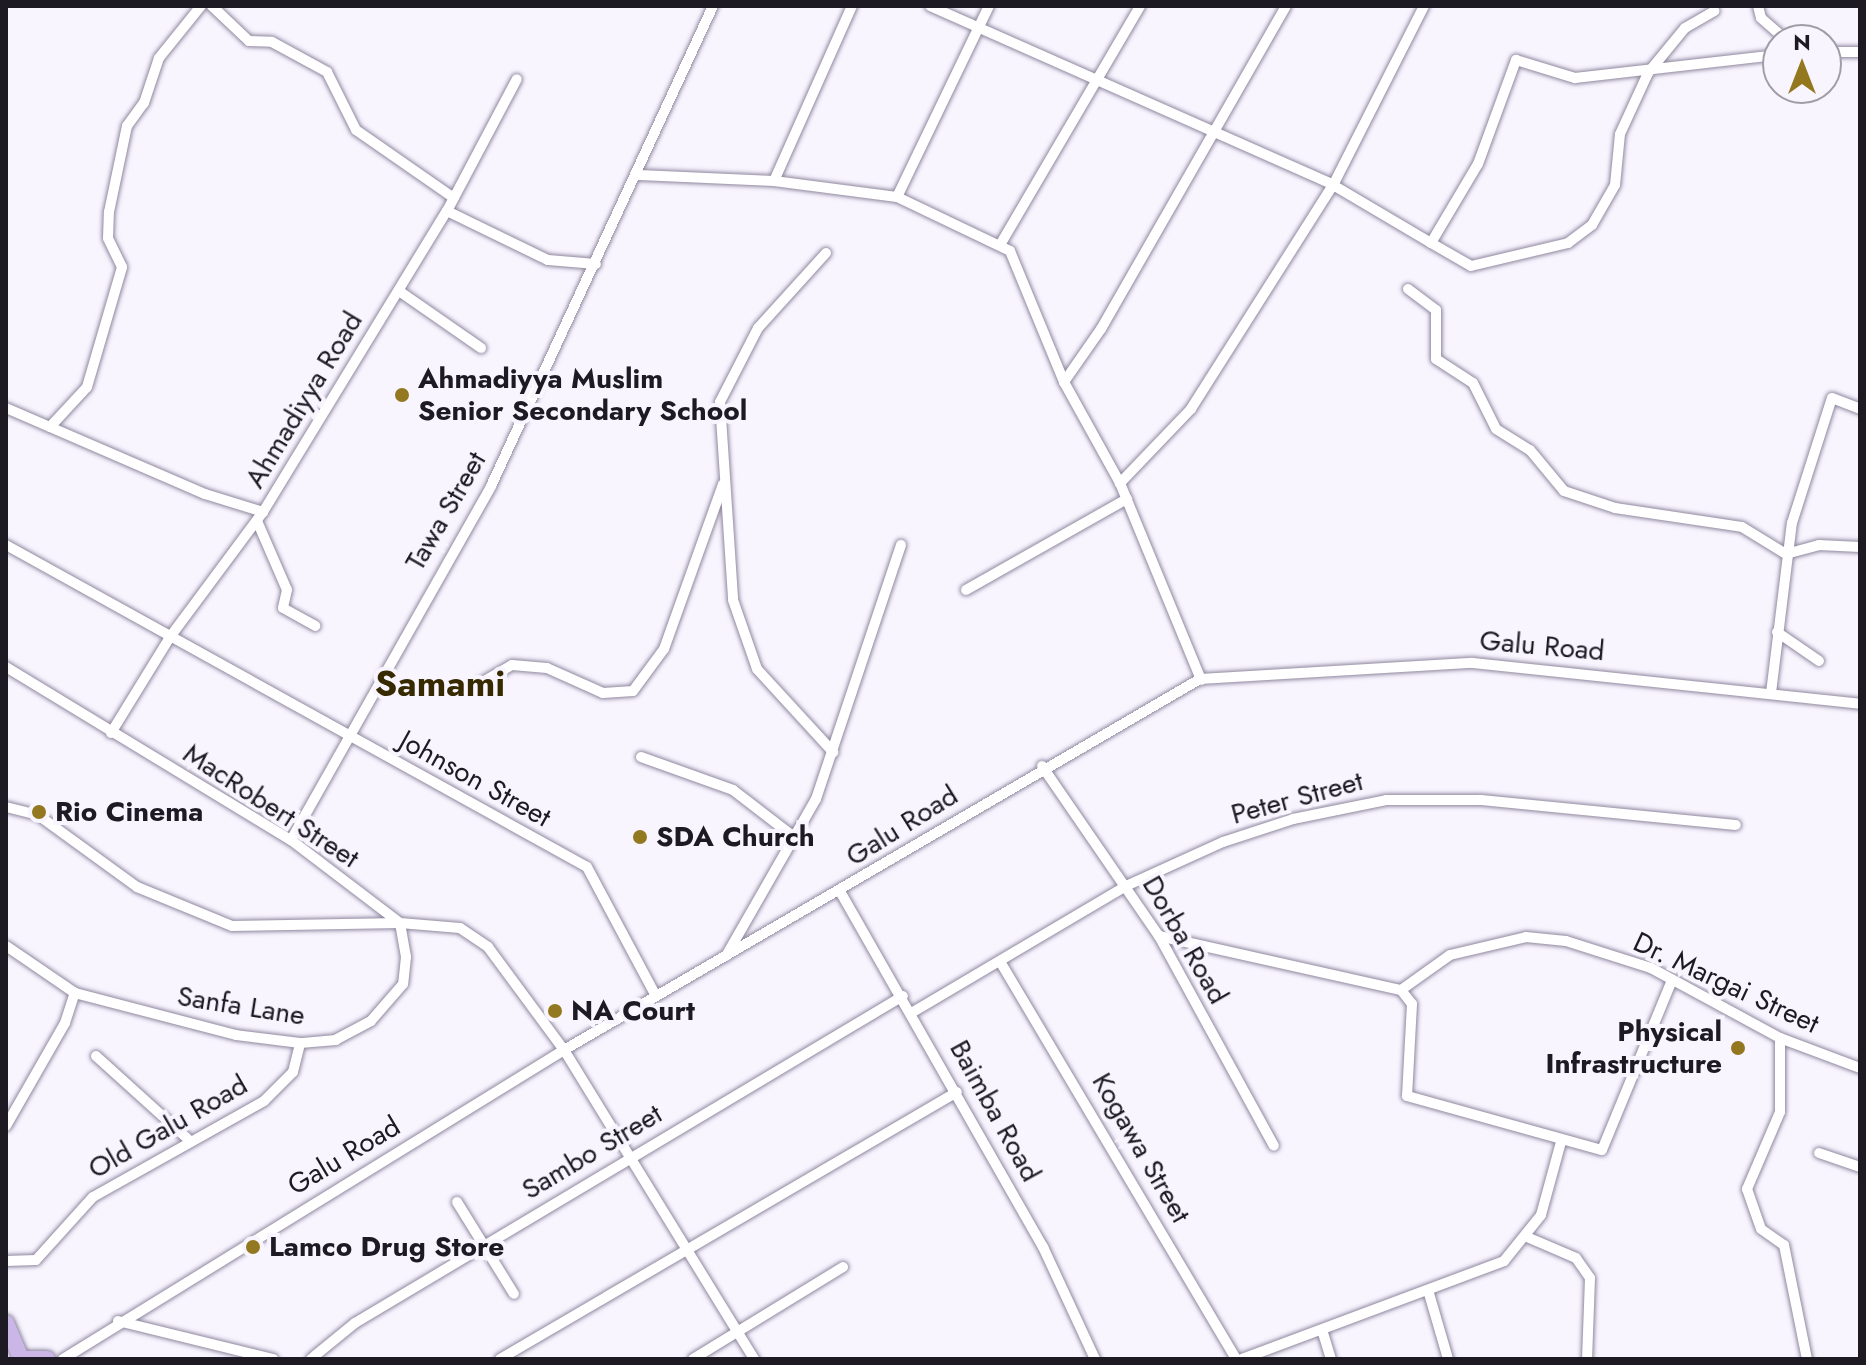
<!DOCTYPE html>
<html>
<head>
<meta charset="utf-8">
<style>
  body { margin:0 }
  #map { position:relative; width:1866px; height:1365px; overflow:hidden; background:#f8f5ff; font-family:Jost,sans-serif }
  div>[style] { position:absolute }
  [style*='--x'] { left:calc(var(--x)*1px); top:calc(var(--y)*1px); width:calc(var(--w)*1px); rotate:calc(var(--a)*1deg) }
  .roads { filter:drop-shadow(0 0 2px #90889f) drop-shadow(0 0 2px #90889f) }
  .minor>* { height:10px; margin:-5px; padding:0 5px; transform-origin:5px; border-radius:5px; background:#fff }
  .primary>* { height:16px; margin:-8px; padding:0 8px; transform-origin:8px; border-radius:8px; background:#cab7e8 }
  .dots>* { width:22px; height:22px; translate:-50% -50%; box-sizing:border-box; border:4px solid #f8f5ff; border-radius:50% }
  span { translate:-50% -50%; white-space:nowrap; text-align:center; line-height:1.15; -webkit-text-stroke:8px #f8f5ff; paint-order:stroke }
  .poi-label { font-size:28px; color:#1d1a23; font-weight:700 }
  .left { translate:0 -50%; text-align:left }
  .right { translate:-100% -50%; text-align:right }
  .street-label { font-size:28px; color:#1d1a23 }
  .district-label { font-size:36px; color:#372a00; font-weight:700 }
  .frame { position:absolute; inset:0; border:8px solid #1d1a23; pointer-events:none }
  .north { position:absolute; left:1762px; top:24px; width:80px; height:80px; box-sizing:border-box; background:#f8f5ff; border:2px solid #a09da7; border-radius:50%; rotate:0deg; font-size:22px; font-weight:700; line-height:32px; text-align:center; color:#1d1a23 }
  .north::after { content:''; display:block; margin:auto; width:28px; height:36px; background:#94781f; clip-path:polygon(50% 0,100% 100%,50% 72%,0 100%) }
</style>
</head>
<body>
<div id="map">
  <div class="roads">
    <div class="minor">
      <i style="--x:212;--y:6;--w:51;--a:43.4"></i>
      <i style="--x:249;--y:41;--w:23;--a:2"></i>
      <i style="--x:272;--y:42;--w:63;--a:28.6"></i>
      <i style="--x:327;--y:72;--w:65;--a:63.4"></i>
      <i style="--x:356;--y:130;--w:119;--a:34.8"></i>
      <i style="--x:930;--y:6;--w:441;--a:23.9"></i>
      <i style="--x:1333;--y:185;--w:265;--a:122.4"></i>
      <i style="--x:1191;--y:409;--w:103;--a:133.8"></i>
      <i style="--x:1424;--y:6;--w:201;--a:116.9"></i>
      <i style="--x:1333;--y:185;--w:114;--a:30.6"></i>
      <i style="--x:1431;--y:243;--w:92;--a:-59.3"></i>
      <i style="--x:1478;--y:164;--w:111;--a:-69.9"></i>
      <i style="--x:1516;--y:60;--w:62;--a:17"></i>
      <i style="--x:1575;--y:78;--w:204;--a:-6.5"></i>
      <i style="--x:1758;--y:6;--w:12;--a:76"></i>
      <i style="--x:1761;--y:18;--w:33;--a:41"></i>
      <i style="--x:1826;--y:52;--w:34;--a:0"></i>
      <i style="--x:639;--y:175;--w:135;--a:2.5"></i>
      <i style="--x:774;--y:181;--w:124;--a:7.4"></i>
      <i style="--x:897;--y:197;--w:125;--a:25.5"></i>
      <i style="--x:1010;--y:251;--w:142;--a:67.6"></i>
      <i style="--x:1064;--y:382;--w:115;--a:61"></i>
      <i style="--x:1120;--y:483;--w:213;--a:67.6"></i>
      <i style="--x:774;--y:181;--w:192;--a:-66"></i>
      <i style="--x:897;--y:197;--w:212;--a:-64.3"></i>
      <i style="--x:447;--y:211;--w:112;--a:25.9"></i>
      <i style="--x:548;--y:260;--w:48;--a:4.8"></i>
      <i style="--x:1431;--y:243;--w:46;--a:29.9"></i>
      <i style="--x:1471;--y:266;--w:100;--a:-13.3"></i>
      <i style="--x:1568;--y:243;--w:30;--a:-37"></i>
      <i style="--x:1592;--y:225;--w:46;--a:-60.1"></i>
      <i style="--x:1615;--y:185;--w:51;--a:-84.4"></i>
      <i style="--x:1620;--y:134;--w:67;--a:-65.3"></i>
      <i style="--x:1648;--y:73;--w:58;--a:-50.6"></i>
      <i style="--x:1685;--y:28;--w:34;--a:-30"></i>
      <i style="--x:1000;--y:245;--w:277;--a:-59.6"></i>
      <i style="--x:826;--y:253;--w:101;--a:132.2"></i>
      <i style="--x:758;--y:328;--w:83;--a:117.2"></i>
      <i style="--x:720;--y:402;--w:198;--a:86.2"></i>
      <i style="--x:733;--y:600;--w:73;--a:70.8"></i>
      <i style="--x:757;--y:669;--w:113;--a:47.5"></i>
      <i style="--x:1408;--y:289;--w:35;--a:37"></i>
      <i style="--x:1436;--y:310;--w:49;--a:90"></i>
      <i style="--x:1436;--y:359;--w:44;--a:33"></i>
      <i style="--x:1473;--y:383;--w:51;--a:63.4"></i>
      <i style="--x:1496;--y:429;--w:40;--a:32"></i>
      <i style="--x:1530;--y:450;--w:53;--a:50.3"></i>
      <i style="--x:1564;--y:491;--w:54;--a:18.4"></i>
      <i style="--x:1615;--y:508;--w:128;--a:8.5"></i>
      <i style="--x:1742;--y:527;--w:52;--a:31.5"></i>
      <i style="--x:1786;--y:554;--w:34;--a:-15"></i>
      <i style="--x:1819;--y:545;--w:41;--a:2.8"></i>
      <i style="--x:399;--y:291;--w:100;--a:34.8"></i>
      <i style="--x:1064;--y:382;--w:65;--a:-55.1"></i>
      <i style="--x:1101;--y:329;--w:372;--a:-60.2"></i>
      <i style="--x:6;--y:408;--w:217;--a:23.4"></i>
      <i style="--x:205;--y:494;--w:61;--a:17.2"></i>
      <i style="--x:50;--y:427;--w:54;--a:-47.2"></i>
      <i style="--x:87;--y:387;--w:125;--a:-73.7"></i>
      <i style="--x:122;--y:267;--w:32;--a:-116"></i>
      <i style="--x:108;--y:238;--w:26;--a:-88"></i>
      <i style="--x:109;--y:212;--w:88;--a:-78.2"></i>
      <i style="--x:127;--y:126;--w:29;--a:-54"></i>
      <i style="--x:144;--y:103;--w:47;--a:-71.6"></i>
      <i style="--x:159;--y:58;--w:67;--a:-51.1"></i>
      <i style="--x:257;--y:521;--w:75;--a:66.5"></i>
      <i style="--x:287;--y:590;--w:18;--a:103"></i>
      <i style="--x:283;--y:608;--w:37;--a:29"></i>
      <i style="--x:6;--y:545;--w:664;--a:29"></i>
      <i style="--x:587;--y:867;--w:146;--a:61.9"></i>
      <i style="--x:966;--y:590;--w:185;--a:-29.5"></i>
      <i style="--x:1777;--y:632;--w:51;--a:34.6"></i>
      <i style="--x:6;--y:667;--w:333;--a:31.3"></i>
      <i style="--x:291;--y:840;--w:137;--a:37.3"></i>
      <i style="--x:400;--y:923;--w:60;--a:4.8"></i>
      <i style="--x:460;--y:928;--w:34;--a:34"></i>
      <i style="--x:488;--y:947;--w:128;--a:53.6"></i>
      <i style="--x:564;--y:1050;--w:363;--a:58.4"></i>
      <i style="--x:479;--y:684;--w:38;--a:-30"></i>
      <i style="--x:512;--y:665;--w:35;--a:5"></i>
      <i style="--x:547;--y:668;--w:61;--a:24.1"></i>
      <i style="--x:603;--y:693;--w:30;--a:-4"></i>
      <i style="--x:633;--y:691;--w:52;--a:-53.6"></i>
      <i style="--x:664;--y:649;--w:175;--a:-70.3"></i>
      <i style="--x:1771;--y:693;--w:171;--a:-83"></i>
      <i style="--x:1792;--y:523;--w:131;--a:-72.3"></i>
      <i style="--x:1832;--y:398;--w:30;--a:21"></i>
      <i style="--x:111;--y:733;--w:113;--a:-58.4"></i>
      <i style="--x:170;--y:637;--w:156;--a:-53.4"></i>
      <i style="--x:263;--y:512;--w:353;--a:-58.6"></i>
      <i style="--x:447;--y:211;--w:149;--a:-62.1"></i>
      <i style="--x:641;--y:757;--w:98;--a:19.7"></i>
      <i style="--x:733;--y:790;--w:77;--a:37.6"></i>
      <i style="--x:1042;--y:766;--w:206;--a:55.5"></i>
      <i style="--x:1159;--y:936;--w:239;--a:61.3"></i>
      <i style="--x:6;--y:807;--w:33;--a:14"></i>
      <i style="--x:38;--y:815;--w:122;--a:36"></i>
      <i style="--x:137;--y:887;--w:103;--a:22.3"></i>
      <i style="--x:232;--y:926;--w:168;--a:-1"></i>
      <i style="--x:400;--y:923;--w:35;--a:80"></i>
      <i style="--x:406;--y:957;--w:27;--a:96"></i>
      <i style="--x:403;--y:984;--w:49;--a:130.9"></i>
      <i style="--x:371;--y:1021;--w:40;--a:152"></i>
      <i style="--x:336;--y:1040;--w:36;--a:175"></i>
      <i style="--x:300;--y:1043;--w:64;--a:-172.9"></i>
      <i style="--x:236;--y:1035;--w:166;--a:-165.4"></i>
      <i style="--x:75;--y:993;--w:83;--a:-145.7"></i>
      <i style="--x:291;--y:840;--w:407;--a:-60.5"></i>
      <i style="--x:491;--y:486;--w:529;--a:-65.18"></i>
      <i style="--x:841;--y:893;--w:408;--a:60.3"></i>
      <i style="--x:1043;--y:1247;--w:123;--a:65.1"></i>
      <i style="--x:1159;--y:936;--w:248;--a:12.6"></i>
      <i style="--x:1401;--y:990;--w:60;--a:-35.5"></i>
      <i style="--x:1450;--y:955;--w:78;--a:-13.3"></i>
      <i style="--x:1526;--y:937;--w:40;--a:5.7"></i>
      <i style="--x:1566;--y:941;--w:89;--a:17.6"></i>
      <i style="--x:1651;--y:968;--w:147;--a:28.5"></i>
      <i style="--x:1780;--y:1038;--w:85;--a:20.6"></i>
      <i style="--x:726;--y:956;--w:181;--a:-60.2"></i>
      <i style="--x:816;--y:799;--w:268;--a:-71.5"></i>
      <i style="--x:1001;--y:963;--w:460;--a:59.3"></i>
      <i style="--x:1401;--y:990;--w:18;--a:52"></i>
      <i style="--x:1412;--y:1004;--w:92;--a:93.1"></i>
      <i style="--x:1407;--y:1096;--w:202;--a:15.5"></i>
      <i style="--x:1602;--y:1150;--w:184;--a:-67.6"></i>
      <i style="--x:913;--y:1012;--w:247;--a:-30.6"></i>
      <i style="--x:1126;--y:886;--w:107;--a:-24.4"></i>
      <i style="--x:1223;--y:842;--w:74;--a:-18.2"></i>
      <i style="--x:1293;--y:819;--w:95;--a:-11.5"></i>
      <i style="--x:1386;--y:800;--w:95;--a:0"></i>
      <i style="--x:1481;--y:800;--w:256;--a:5.6"></i>
      <i style="--x:1780;--y:1038;--w:74;--a:90"></i>
      <i style="--x:1780;--y:1112;--w:84;--a:113.2"></i>
      <i style="--x:1747;--y:1189;--w:42;--a:70.7"></i>
      <i style="--x:1761;--y:1229;--w:28;--a:35"></i>
      <i style="--x:1784;--y:1245;--w:116;--a:78.6"></i>
      <i style="--x:96;--y:1056;--w:124;--a:42.1"></i>
      <i style="--x:6;--y:1126;--w:119;--a:-60.2"></i>
      <i style="--x:65;--y:1023;--w:32;--a:-72"></i>
      <i style="--x:1819;--y:1153;--w:43;--a:18.9"></i>
      <i style="--x:457;--y:1202;--w:108;--a:58.2"></i>
      <i style="--x:1527;--y:1237;--w:53;--a:23.2"></i>
      <i style="--x:1576;--y:1258;--w:24;--a:55"></i>
      <i style="--x:1590;--y:1278;--w:81;--a:92.1"></i>
      <i style="--x:6;--y:1261;--w:30;--a:-2"></i>
      <i style="--x:36;--y:1260;--w:85;--a:-47.9"></i>
      <i style="--x:93;--y:1197;--w:196;--a:-29.3"></i>
      <i style="--x:264;--y:1101;--w:41;--a:-45"></i>
      <i style="--x:293;--y:1072;--w:30;--a:-76"></i>
      <i style="--x:1428;--y:1290;--w:72;--a:73.8"></i>
      <i style="--x:118;--y:1321;--w:160;--a:13.8"></i>
      <i style="--x:1323;--y:1333;--w:27;--a:73"></i>
      <i style="--x:63;--y:1359;--w:589;--a:-31.66"></i>
      <i style="--x:564;--y:1050;--w:736;--a:-30.26"></i>
      <i style="--x:1200;--y:679;--w:273;--a:-3.4"></i>
      <i style="--x:1473;--y:663;--w:389;--a:6"></i>
      <i style="--x:311;--y:1359;--w:57;--a:-39.3"></i>
      <i style="--x:355;--y:1323;--w:638;--a:-30.83"></i>
      <i style="--x:500;--y:1359;--w:529;--a:-30.3"></i>
      <i style="--x:693;--y:1359;--w:176;--a:-31.5"></i>
      <i style="--x:1242;--y:1359;--w:280;--a:-20.5"></i>
      <i style="--x:1504;--y:1261;--w:59;--a:-51.2"></i>
      <i style="--x:1541;--y:1215;--w:76;--a:-74.7"></i>
    </div>
    <div class="primary">
      <i style="--x:6;--y:1323;--w:39;--a:67"></i>
      <i style="--x:24;--y:1359;--w:23;--a:0"></i>
    </div>
  </div>
  <div class="dots">
    <i style="left:402px;top:395px;background:#94781f"></i>
    <i style="left:39px;top:812px;background:#94781f"></i>
    <i style="left:640px;top:837px;background:#94781f"></i>
    <i style="left:555px;top:1011px;background:#94781f"></i>
    <i style="left:1738px;top:1048px;background:#94781f"></i>
    <i style="left:253px;top:1247px;background:#94781f"></i>
  </div>
  <div class="poi-label">
    <span class="left" style="left:418px;top:395px">Ahmadiyya Muslim<br>Senior Secondary School</span>
    <span class="left" style="left:55px;top:812px">Rio Cinema</span>
    <span class="left" style="left:656px;top:837px">SDA Church</span>
    <span class="left" style="left:571px;top:1011px">NA Court</span>
    <span class="right" style="left:1722px;top:1048px">Physical<br>Infrastructure</span>
    <span class="left" style="left:269px;top:1247px">Lamco Drug Store</span>
  </div>
  <div class="street-label">
    <span style="left:304px;top:400px;rotate:-59deg">Ahmadiyya Road</span>
    <span style="left:446px;top:511px;rotate:-60deg">Tawa Street</span>
    <span style="left:1542px;top:646px;rotate:5deg">Galu Road</span>
    <span style="left:475px;top:779px;rotate:29deg">Johnson Street</span>
    <span style="left:1297px;top:798px;rotate:-15deg">Peter Street</span>
    <span style="left:271px;top:806px;rotate:33deg">MacRobert Street</span>
    <span style="left:902px;top:826px;rotate:-32deg">Galu Road</span>
    <span style="left:1185px;top:940px;rotate:60deg">Dorba Road</span>
    <span style="left:1726px;top:983px;rotate:25deg">Dr. Margai Street</span>
    <span style="left:241px;top:1006px;rotate:9deg">Sanfa Lane</span>
    <span style="left:995px;top:1111px;rotate:61deg">Baimba Road</span>
    <span style="left:168px;top:1127px;rotate:-30deg">Old Galu Road</span>
    <span style="left:1141px;top:1148px;rotate:60deg">Kogawa Street</span>
    <span style="left:592px;top:1152px;rotate:-31deg">Sambo Street</span>
    <span style="left:344px;top:1156px;rotate:-31deg">Galu Road</span>
  </div>
  <div class="district-label">
    <span style="left:440px;top:684px">Samami</span>
  </div>
  <div class="frame"></div>
  <div class="north">N</div>
</div>
</body>
</html>
